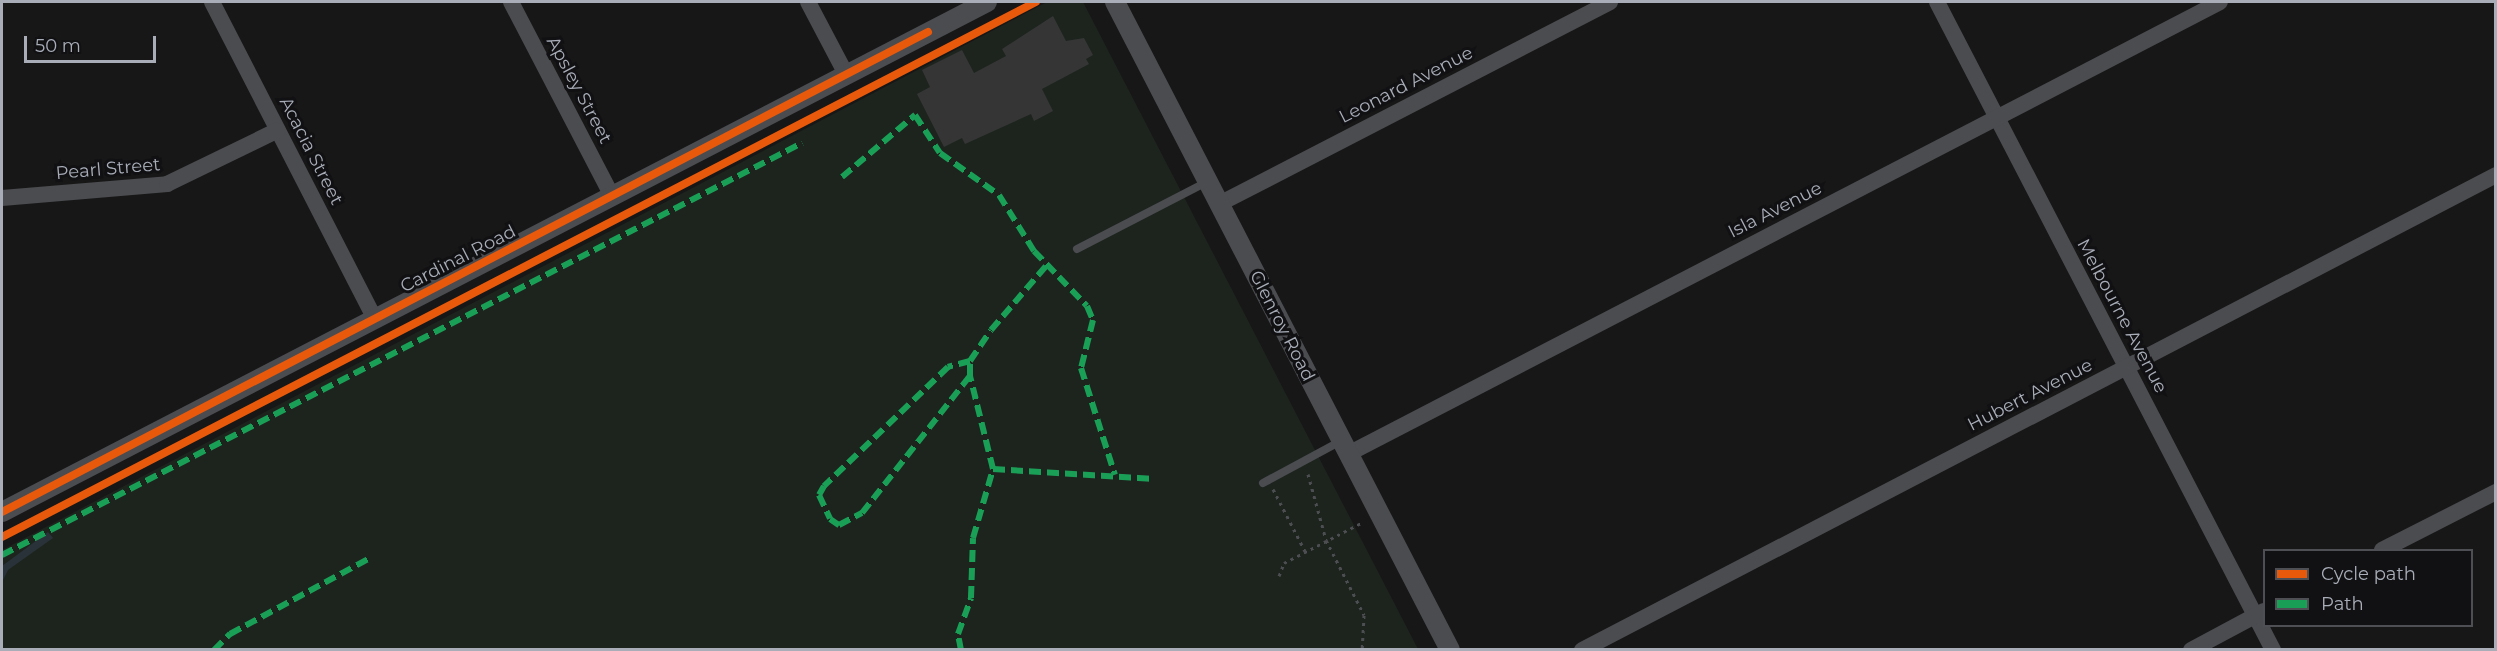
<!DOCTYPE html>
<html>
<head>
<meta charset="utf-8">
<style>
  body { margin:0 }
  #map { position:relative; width:2497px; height:651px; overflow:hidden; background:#171717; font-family:Montserrat,sans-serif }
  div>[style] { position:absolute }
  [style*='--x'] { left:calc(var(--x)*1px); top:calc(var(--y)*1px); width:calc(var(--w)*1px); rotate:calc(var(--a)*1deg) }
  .green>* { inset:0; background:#1d241e }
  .water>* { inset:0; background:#2a3239 }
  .building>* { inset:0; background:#353536 }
  .path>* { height:3px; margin-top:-1.5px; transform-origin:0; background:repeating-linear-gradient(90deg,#4d4e52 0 3px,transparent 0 7.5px) }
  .service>* { height:8px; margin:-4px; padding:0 4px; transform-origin:4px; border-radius:4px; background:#4b4c50 }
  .minor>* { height:16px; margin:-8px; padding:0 8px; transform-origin:8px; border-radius:8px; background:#4b4c50 }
  .tertiary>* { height:20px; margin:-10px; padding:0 10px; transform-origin:10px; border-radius:10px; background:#4b4c50 }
  .quiet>* { height:6px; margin-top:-3px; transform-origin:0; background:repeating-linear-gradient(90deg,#1a9f57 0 12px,transparent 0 18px) }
  .cycleway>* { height:8px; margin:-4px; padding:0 4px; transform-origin:4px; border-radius:4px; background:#e8590c }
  span { translate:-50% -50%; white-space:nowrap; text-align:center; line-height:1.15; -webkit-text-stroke:6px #111113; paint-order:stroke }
  .street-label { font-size:18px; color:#a8adb8 }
  .frame { position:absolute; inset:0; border:3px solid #a8adb8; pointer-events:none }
  .legend { position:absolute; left:2263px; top:549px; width:210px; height:78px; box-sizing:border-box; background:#111113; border:2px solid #4d4f55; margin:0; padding:8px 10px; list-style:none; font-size:18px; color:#a8adb8 }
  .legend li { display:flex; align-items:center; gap:12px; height:30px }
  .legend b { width:30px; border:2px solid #4d4f55 }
  .scale { position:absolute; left:24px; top:36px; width:132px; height:27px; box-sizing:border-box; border:3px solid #a8adb8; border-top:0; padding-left:8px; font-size:18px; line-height:21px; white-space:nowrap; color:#a8adb8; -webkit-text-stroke:4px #111113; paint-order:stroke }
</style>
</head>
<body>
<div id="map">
  <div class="green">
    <i style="clip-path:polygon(1047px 2px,1083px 2px,1418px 649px,2px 649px,2px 550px)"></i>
  </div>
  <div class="water">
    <i style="clip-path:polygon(48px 532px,53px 538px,8px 570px,2px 582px,2px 566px)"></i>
  </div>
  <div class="building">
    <i style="clip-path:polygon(1053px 16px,1066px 41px,1084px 38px,1093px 55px,1086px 59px,1089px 64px,1042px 89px,1053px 111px,1034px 121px,1031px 114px,965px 144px,962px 138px,944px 147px,917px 94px,930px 87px,922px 70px,962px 50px,974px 73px,1006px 56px,1002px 49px)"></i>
  </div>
  <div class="path">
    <i style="--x:1308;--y:474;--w:68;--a:74.7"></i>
    <i style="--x:1326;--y:540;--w:84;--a:63.1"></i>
    <i style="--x:1364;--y:615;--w:35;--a:93"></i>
    <i style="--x:1273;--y:489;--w:70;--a:62.7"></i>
    <i style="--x:1279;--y:576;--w:14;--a:-69"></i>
    <i style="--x:1284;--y:563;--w:89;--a:-27.4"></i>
  </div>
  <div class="service">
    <i style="--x:1077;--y:249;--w:146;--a:-27.3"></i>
    <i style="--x:1263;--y:483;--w:89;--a:-28.3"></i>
  </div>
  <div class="minor">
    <i style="--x:212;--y:2;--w:356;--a:62.8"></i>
    <i style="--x:511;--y:2;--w:219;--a:62.5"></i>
    <i style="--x:808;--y:2;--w:81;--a:62.2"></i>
    <i style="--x:1937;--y:2;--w:730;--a:62.59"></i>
    <i style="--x:2;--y:198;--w:166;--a:-4.8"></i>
    <i style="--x:167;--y:184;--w:123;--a:-25.9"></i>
    <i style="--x:1219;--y:204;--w:440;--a:-27.3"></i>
    <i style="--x:1348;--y:454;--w:982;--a:-27.4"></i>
    <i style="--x:2382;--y:550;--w:128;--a:-27"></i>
    <i style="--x:1582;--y:650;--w:1030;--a:-27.46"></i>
    <i style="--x:2191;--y:650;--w:83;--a:-28.1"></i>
  </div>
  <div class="tertiary">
    <i style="--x:1115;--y:2;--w:729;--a:62.66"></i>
    <i style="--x:2;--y:512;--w:1109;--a:-27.37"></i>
  </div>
  <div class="quiet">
    <i style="--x:842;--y:177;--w:96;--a:-40.3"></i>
    <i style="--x:915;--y:115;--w:45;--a:56.7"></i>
    <i style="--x:940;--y:153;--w:72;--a:35.4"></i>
    <i style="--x:999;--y:195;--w:66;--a:58"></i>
    <i style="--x:1034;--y:251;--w:76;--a:46.1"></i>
    <i style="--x:1087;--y:306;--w:15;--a:67"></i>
    <i style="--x:1093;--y:320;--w:49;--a:104"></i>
    <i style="--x:1081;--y:368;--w:112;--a:72.4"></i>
    <i style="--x:970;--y:361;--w:23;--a:165"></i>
    <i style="--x:948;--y:367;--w:172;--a:136.2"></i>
    <i style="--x:824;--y:486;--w:10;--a:119"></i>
    <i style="--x:819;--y:495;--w:26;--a:65"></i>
    <i style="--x:830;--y:519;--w:11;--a:34"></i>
    <i style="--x:839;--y:525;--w:26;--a:-28"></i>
    <i style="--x:862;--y:513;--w:174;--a:-51.8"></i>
    <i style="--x:970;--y:376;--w:15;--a:-90"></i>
    <i style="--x:970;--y:361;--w:37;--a:-56"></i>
    <i style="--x:991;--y:330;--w:84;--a:-49.3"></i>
    <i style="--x:993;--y:469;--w:162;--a:3.5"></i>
    <i style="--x:2;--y:555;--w:900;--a:-27.25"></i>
    <i style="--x:214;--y:650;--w:23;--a:-45"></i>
    <i style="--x:230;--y:634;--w:159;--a:-28.5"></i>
    <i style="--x:961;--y:650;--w:16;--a:-101"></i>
    <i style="--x:958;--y:634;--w:38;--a:-70"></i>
    <i style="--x:971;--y:598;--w:60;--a:-88.1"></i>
    <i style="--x:973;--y:538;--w:72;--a:-73.8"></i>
    <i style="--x:993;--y:469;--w:96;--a:-103.9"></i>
  </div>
  <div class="cycleway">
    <i style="--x:2;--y:512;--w:1043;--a:-27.4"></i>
    <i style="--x:2;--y:537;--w:1164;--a:-27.36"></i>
  </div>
  <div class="street-label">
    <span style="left:1406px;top:85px;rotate:-27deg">Leonard Avenue</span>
    <span style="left:579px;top:90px;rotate:62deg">Apsley Street</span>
    <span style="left:311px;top:151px;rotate:63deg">Acacia Street</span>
    <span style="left:108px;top:169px;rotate:-5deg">Pearl Street</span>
    <span style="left:1775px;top:210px;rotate:-27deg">Isla Avenue</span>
    <span style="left:458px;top:259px;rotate:-27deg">Cardinal Road</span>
    <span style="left:2122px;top:316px;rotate:62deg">Melbourne Avenue</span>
    <span style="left:1282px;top:326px;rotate:63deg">Glenroy Road</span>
    <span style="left:2030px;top:395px;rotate:-27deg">Hubert Avenue</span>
  </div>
  <div class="frame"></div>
  <ul class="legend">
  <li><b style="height:8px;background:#e8590c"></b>Cycle path</li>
  <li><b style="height:8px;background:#1a9f57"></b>Path</li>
  </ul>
  <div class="scale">50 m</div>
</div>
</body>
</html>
